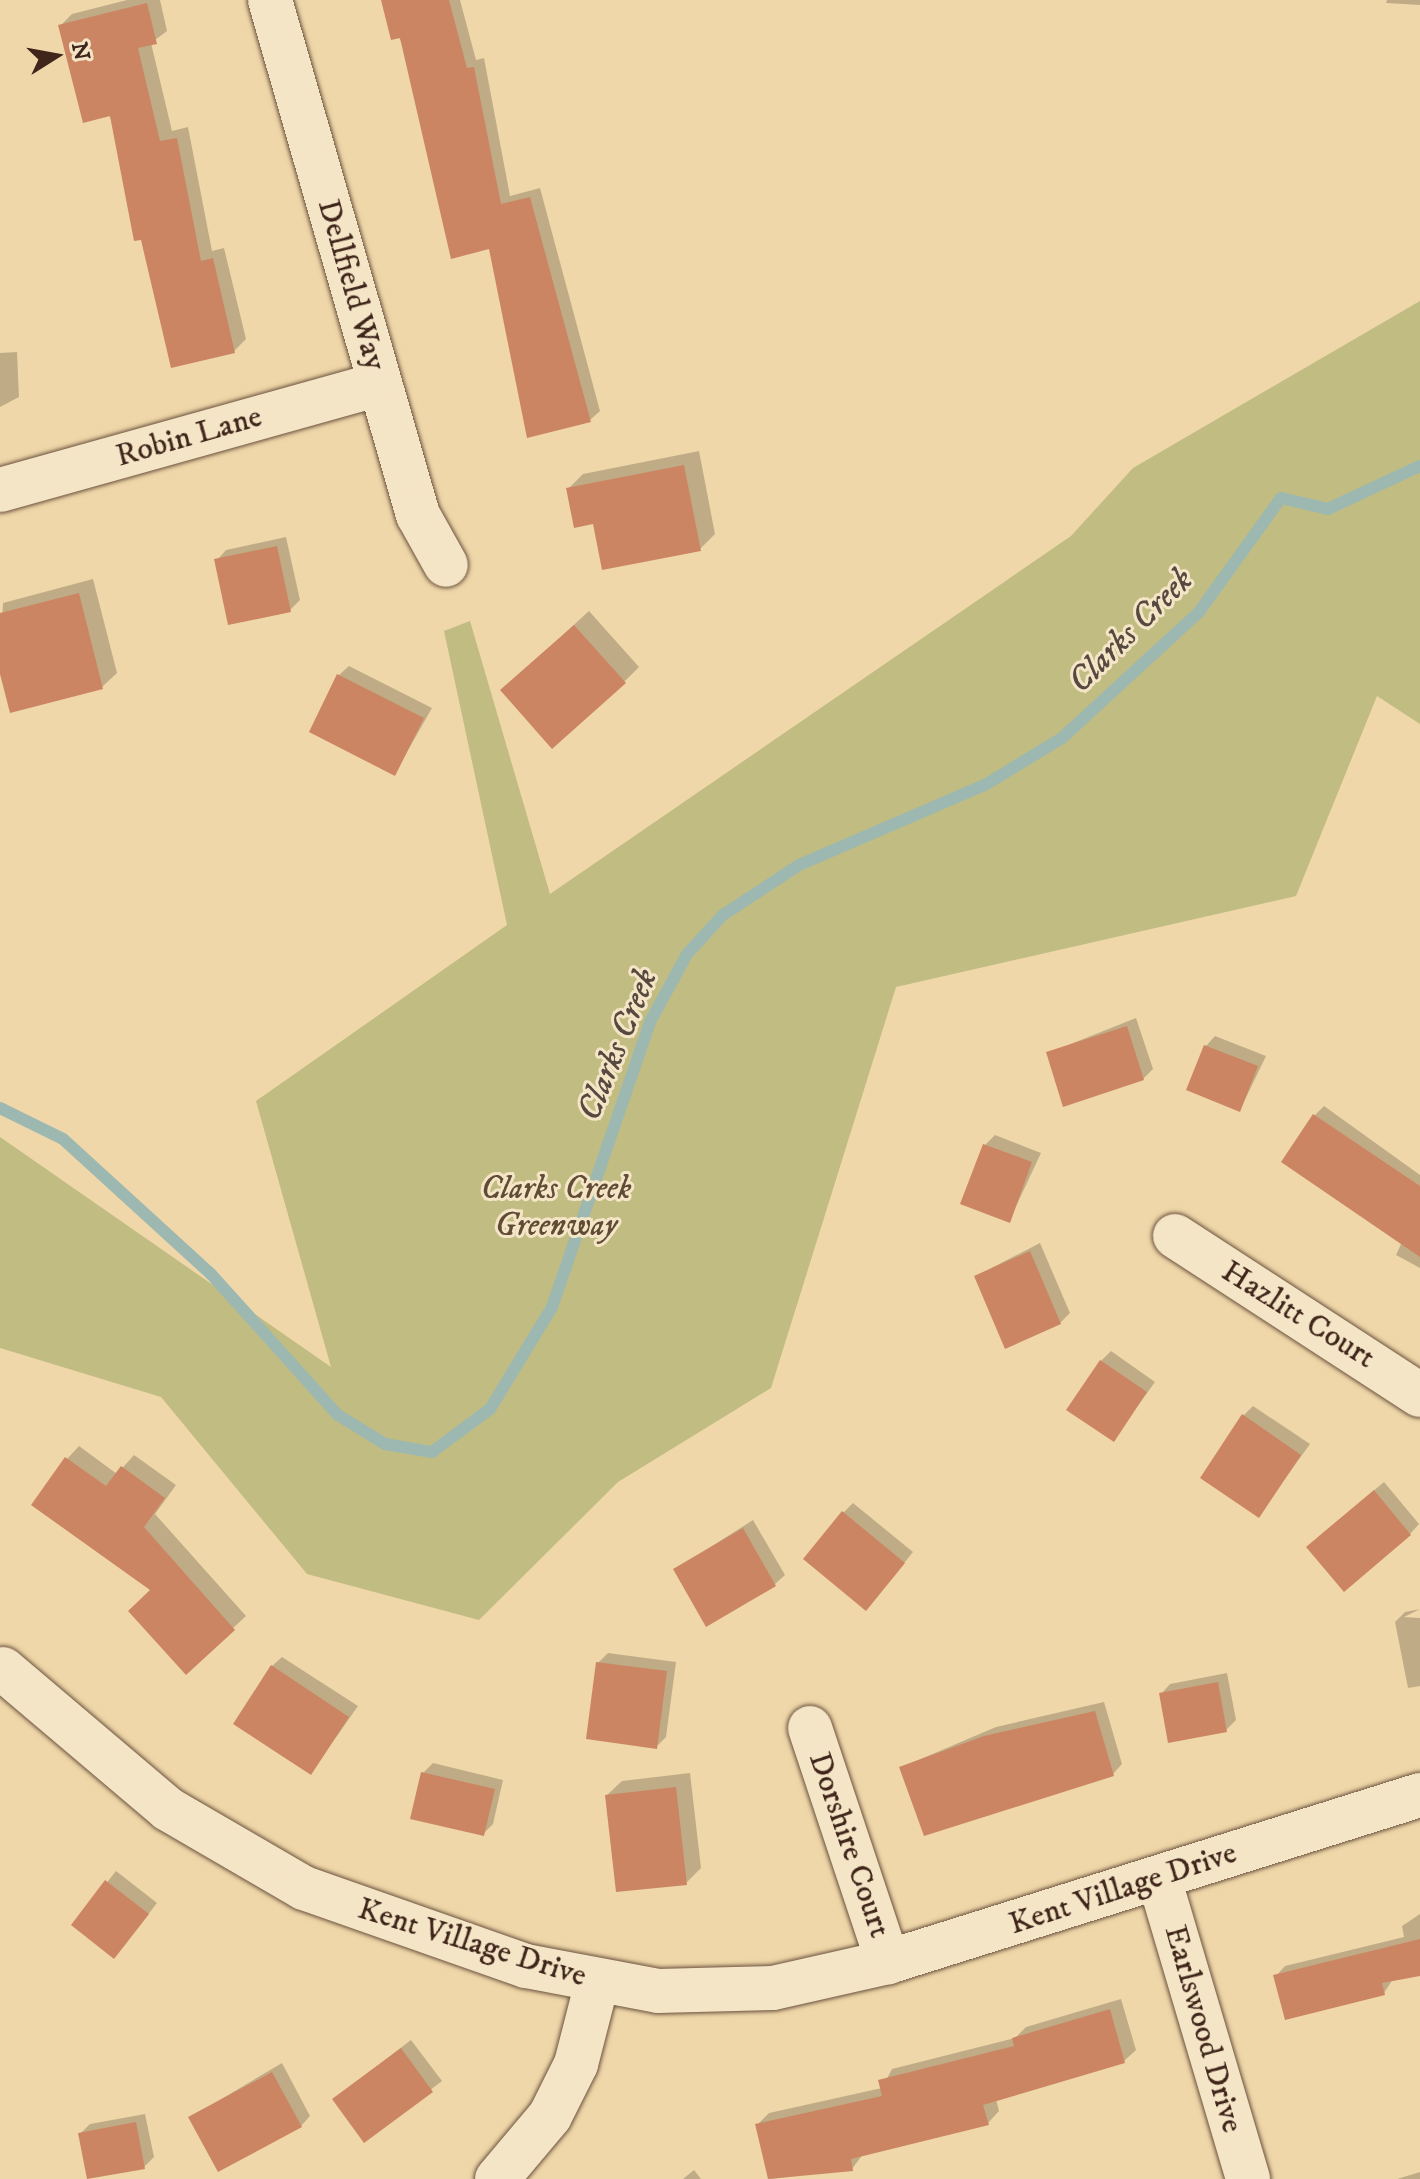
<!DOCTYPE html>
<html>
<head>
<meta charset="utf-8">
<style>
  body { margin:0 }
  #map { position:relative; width:1420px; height:2179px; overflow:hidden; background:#efd7a9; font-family:"IM FELL DW Pica",serif }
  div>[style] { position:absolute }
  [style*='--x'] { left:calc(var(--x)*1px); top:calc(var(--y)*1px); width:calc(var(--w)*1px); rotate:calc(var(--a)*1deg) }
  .green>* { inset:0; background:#c1bc82 }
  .shadow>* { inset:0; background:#0003 }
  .stream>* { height:12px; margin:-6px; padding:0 6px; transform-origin:6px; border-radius:6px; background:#9cb8b1 }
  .building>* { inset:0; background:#cc8562 }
  .roads { filter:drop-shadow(0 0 2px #6b523e) drop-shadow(0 0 2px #6b523e) }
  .minor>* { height:44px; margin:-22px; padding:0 22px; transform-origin:22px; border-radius:22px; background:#f5e5c7 }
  span { translate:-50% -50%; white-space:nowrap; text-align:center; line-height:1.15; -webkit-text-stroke:6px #f5e5c7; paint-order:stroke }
  .street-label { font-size:32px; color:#3f251a }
  .park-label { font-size:32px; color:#604b34; font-style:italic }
  .water-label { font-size:34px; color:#564a40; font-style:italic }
  .north { position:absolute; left:16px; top:16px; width:80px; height:80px; -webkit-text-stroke:6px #f5e5c7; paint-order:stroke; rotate:79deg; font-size:22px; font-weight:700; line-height:32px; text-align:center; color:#3f251a }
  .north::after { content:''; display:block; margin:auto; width:28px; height:36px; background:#3f251a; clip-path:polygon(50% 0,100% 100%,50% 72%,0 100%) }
</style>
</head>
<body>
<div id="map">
  <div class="green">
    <i style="clip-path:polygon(1420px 301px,1420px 724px,1377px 696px,1296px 896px,896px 987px,771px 1388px,618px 1482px,479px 1620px,307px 1574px,161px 1397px,0 1348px,0 1137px,331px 1367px,256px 1101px,507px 925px,444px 631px,470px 621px,550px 894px,1071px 536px,1133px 468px)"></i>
  </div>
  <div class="shadow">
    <i style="clip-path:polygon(127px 0,160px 0,167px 31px,151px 43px,172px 131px,188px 127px,212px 251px,224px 248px,246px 339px,234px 351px,61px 25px,72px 14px)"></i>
    <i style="clip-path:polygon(383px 0,460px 0,476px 60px,484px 58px,510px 196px,540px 188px,600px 411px,590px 420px,528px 436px,490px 247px)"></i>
    <i style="clip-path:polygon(1387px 0,1420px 0,1420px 5px,1386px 3px)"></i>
    <i style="clip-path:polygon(17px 352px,19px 397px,0 407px,0 353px)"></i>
    <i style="clip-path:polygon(699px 451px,715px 534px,700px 549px,595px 522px,568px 489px,583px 474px)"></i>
    <i style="clip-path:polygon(286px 537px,300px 600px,290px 610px,217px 560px,226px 550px)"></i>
    <i style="clip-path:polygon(93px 579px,117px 673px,102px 687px,0 666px,3px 603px)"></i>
    <i style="clip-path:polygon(589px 611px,639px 667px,624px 682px,518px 676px)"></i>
    <i style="clip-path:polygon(349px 666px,432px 708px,395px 773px,339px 675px)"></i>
    <i style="clip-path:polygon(1136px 1018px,1153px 1069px,1143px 1079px,1048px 1053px)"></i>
    <i style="clip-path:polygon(1215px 1036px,1266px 1056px,1240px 1110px,1206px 1046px)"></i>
    <i style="clip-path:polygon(1324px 1106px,1420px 1175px,1420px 1268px,1396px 1255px,1402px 1242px,1314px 1116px)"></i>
    <i style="clip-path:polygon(995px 1135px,1041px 1153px,1009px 1221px,985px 1145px)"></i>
    <i style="clip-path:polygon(1040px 1243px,1070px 1313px,1060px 1323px,976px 1276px)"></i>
    <i style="clip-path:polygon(1111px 1351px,1155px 1382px,1113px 1440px,1101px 1361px)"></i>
    <i style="clip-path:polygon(1253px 1406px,1310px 1444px,1259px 1515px,1244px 1415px)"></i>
    <i style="clip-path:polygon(79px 1446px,117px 1474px,134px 1455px,176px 1485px,155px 1514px,246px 1616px,186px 1672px,153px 1590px,67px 1459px)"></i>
    <i style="clip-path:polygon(1384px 1482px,1419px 1524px,1410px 1534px,1318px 1537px)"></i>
    <i style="clip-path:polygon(853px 1503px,913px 1552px,876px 1598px,843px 1513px)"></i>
    <i style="clip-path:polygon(753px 1520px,785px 1575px,775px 1584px,676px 1569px)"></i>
    <i style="clip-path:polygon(1420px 1609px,1404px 1617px,1420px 1618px,1420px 1686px,1408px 1688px,1395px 1622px,1405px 1612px)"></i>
    <i style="clip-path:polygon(608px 1653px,676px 1662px,666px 1737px,656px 1747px,598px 1663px)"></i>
    <i style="clip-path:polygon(282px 1657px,358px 1706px,311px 1773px,272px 1666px)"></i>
    <i style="clip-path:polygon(1227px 1673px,1236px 1720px,1226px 1730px,1161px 1694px,1170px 1684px)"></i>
    <i style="clip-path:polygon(1104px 1702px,1122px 1764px,1113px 1774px,902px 1767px,996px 1727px)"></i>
    <i style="clip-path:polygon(433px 1763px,503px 1780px,493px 1824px,483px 1834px,423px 1773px)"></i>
    <i style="clip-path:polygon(690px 1773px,701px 1868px,686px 1883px,607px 1795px,622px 1781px)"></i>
    <i style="clip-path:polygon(116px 1871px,157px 1903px,123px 1947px,74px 1924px)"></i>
    <i style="clip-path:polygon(1420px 1914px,1420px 1974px,1393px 1979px,1384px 1993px,1276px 1976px,1285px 1966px,1404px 1937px,1402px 1926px)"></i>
    <i style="clip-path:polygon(1121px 1999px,1136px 2050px,1124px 2061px,996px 2099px,999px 2111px,988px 2123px,863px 2154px,852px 2169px,770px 2179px,758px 2124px,769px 2113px,882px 2088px,892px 2069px,1015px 2038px,1026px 2027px)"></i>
    <i style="clip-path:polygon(411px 2040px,442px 2081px,365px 2140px,334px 2099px)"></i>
    <i style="clip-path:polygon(282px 2063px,310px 2116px,301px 2126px,191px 2117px)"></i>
    <i style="clip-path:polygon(145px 2114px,154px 2157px,144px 2167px,80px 2134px,90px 2124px)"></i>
    <i style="clip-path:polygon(694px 2170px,701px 2179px,683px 2179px)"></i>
    <i style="clip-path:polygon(1420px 2172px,1420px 2179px,1397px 2179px)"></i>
  </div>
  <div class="stream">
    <i style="--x:0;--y:1108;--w:70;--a:26.2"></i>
    <i style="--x:63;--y:1139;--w:199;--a:42.4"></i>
    <i style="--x:210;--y:1273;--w:191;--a:48"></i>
    <i style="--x:338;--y:1415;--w:55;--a:31.7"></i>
    <i style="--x:385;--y:1444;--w:48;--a:9.7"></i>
    <i style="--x:432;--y:1452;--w:72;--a:-36.6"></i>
    <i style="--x:490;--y:1409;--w:119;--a:-58.7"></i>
    <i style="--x:552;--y:1307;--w:301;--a:-71"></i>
    <i style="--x:650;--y:1022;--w:77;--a:-61.4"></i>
    <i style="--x:687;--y:954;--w:53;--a:-47.3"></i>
    <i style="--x:723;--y:915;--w:91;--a:-33.3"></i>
    <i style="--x:799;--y:865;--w:202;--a:-23.3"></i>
    <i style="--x:985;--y:785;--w:90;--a:-31.4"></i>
    <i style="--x:1062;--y:738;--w:186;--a:-42.6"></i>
    <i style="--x:1199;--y:612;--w:140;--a:-54.3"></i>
    <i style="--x:1281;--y:498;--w:48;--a:13.2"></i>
    <i style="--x:1328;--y:509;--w:102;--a:-25.1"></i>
  </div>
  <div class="building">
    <i style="clip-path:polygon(381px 0,449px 0,467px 68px,474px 67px,501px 204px,530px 197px,591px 422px,527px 438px,489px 249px,451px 259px,400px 38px,391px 40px)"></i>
    <i style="clip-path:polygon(147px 3px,157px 44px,138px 48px,160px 141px,177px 138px,201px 261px,213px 258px,235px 353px,171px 368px,141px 240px,134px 241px,110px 116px,83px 123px,58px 25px)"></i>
    <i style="clip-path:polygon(684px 465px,701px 551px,602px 570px,593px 524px,574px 528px,566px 488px)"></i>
    <i style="clip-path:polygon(277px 546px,291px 612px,228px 625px,214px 559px)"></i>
    <i style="clip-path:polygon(79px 593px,103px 689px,10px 713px,0 674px,0 613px)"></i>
    <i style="clip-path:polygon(574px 625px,626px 683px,552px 749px,500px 690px)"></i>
    <i style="clip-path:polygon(337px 674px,424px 718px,395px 776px,309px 732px)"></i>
    <i style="clip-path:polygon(1127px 1026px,1144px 1080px,1063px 1107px,1046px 1052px)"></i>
    <i style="clip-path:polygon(1204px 1045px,1258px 1066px,1240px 1112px,1186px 1090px)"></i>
    <i style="clip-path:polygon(1313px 1114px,1420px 1186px,1420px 1257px,1281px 1162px)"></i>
    <i style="clip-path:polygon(983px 1144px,1032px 1162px,1010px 1223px,960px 1204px)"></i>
    <i style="clip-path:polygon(1030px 1251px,1061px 1324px,1005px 1349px,974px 1276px)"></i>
    <i style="clip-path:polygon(1100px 1360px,1147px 1392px,1114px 1442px,1066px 1410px)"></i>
    <i style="clip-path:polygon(1242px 1414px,1301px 1455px,1259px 1518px,1200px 1478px)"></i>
    <i style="clip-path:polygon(65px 1457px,106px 1486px,121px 1466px,165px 1498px,144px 1527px,235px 1630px,186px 1675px,128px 1611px,150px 1590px,31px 1505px)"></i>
    <i style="clip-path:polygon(1374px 1490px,1411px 1535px,1344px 1592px,1306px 1547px)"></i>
    <i style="clip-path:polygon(842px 1511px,905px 1563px,866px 1611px,803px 1559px)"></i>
    <i style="clip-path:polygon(743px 1528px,776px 1586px,706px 1627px,673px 1569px)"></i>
    <i style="clip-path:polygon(596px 1662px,667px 1671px,657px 1749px,586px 1739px)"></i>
    <i style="clip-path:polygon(271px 1665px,349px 1717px,311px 1775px,233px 1724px)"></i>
    <i style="clip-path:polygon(1218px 1682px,1227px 1732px,1168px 1743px,1159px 1693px)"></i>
    <i style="clip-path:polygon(1095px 1711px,1114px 1776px,924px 1836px,899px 1767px,984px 1736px)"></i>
    <i style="clip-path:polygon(421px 1772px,495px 1789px,484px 1836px,410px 1819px)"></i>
    <i style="clip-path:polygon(676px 1787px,687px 1885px,616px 1892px,605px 1795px)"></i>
    <i style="clip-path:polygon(105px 1880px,149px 1914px,114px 1959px,71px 1925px)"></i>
    <i style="clip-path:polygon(1420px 1939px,1420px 1976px,1382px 1983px,1385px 1995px,1285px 2020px,1273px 1975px)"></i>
    <i style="clip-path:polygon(1110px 2009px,1125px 2063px,983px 2105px,989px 2125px,851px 2159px,853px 2171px,768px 2179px,755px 2124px,882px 2096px,878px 2080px,1014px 2046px,1012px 2038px)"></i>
    <i style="clip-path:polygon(401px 2048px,433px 2092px,364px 2143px,332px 2099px)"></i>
    <i style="clip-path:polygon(272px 2072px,302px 2127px,218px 2172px,188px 2117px)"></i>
    <i style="clip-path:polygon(136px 2122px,145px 2169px,87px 2179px,78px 2133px)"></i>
  </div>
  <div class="roads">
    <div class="minor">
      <i style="--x:270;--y:0;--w:536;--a:73.97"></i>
      <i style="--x:418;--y:515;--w:57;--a:60.8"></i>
      <i style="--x:0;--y:490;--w:394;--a:-15.6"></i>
      <i style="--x:1175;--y:1236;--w:292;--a:33"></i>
      <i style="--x:3;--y:1669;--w:216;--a:40.3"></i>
      <i style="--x:168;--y:1809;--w:157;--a:30.2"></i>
      <i style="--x:304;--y:1888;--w:235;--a:19.4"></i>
      <i style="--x:526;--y:1966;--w:134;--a:10.7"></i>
      <i style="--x:658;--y:1991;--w:115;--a:-1.5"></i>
      <i style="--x:773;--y:1988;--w:118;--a:-12.7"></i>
      <i style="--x:888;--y:1962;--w:558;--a:-17.43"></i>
      <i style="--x:810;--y:1728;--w:247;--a:71.6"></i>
      <i style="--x:1159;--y:1878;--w:314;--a:73.5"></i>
      <i style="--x:497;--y:2179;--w:82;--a:-49.9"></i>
      <i style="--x:550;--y:2116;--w:58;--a:-63.4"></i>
      <i style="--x:576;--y:2064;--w:85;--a:-75.6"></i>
    </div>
  </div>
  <div class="street-label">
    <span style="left:351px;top:285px;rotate:74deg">Dellfield Way</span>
    <span style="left:189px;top:437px;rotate:-16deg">Robin Lane</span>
    <span style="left:1298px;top:1315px;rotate:32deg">Hazlitt Court</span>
    <span style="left:849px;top:1845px;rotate:71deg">Dorshire Court</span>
    <span style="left:1123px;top:1889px;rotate:-18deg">Kent Village Drive</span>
    <span style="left:472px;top:1943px;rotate:17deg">Kent Village Drive</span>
    <span style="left:1203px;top:2029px;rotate:74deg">Earlswood Drive</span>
  </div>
  <div class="park-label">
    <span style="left:556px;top:1208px">Clarks Creek<br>Greenway</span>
  </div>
  <div class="water-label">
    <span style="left:1131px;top:631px;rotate:-45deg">Clarks Creek</span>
    <span style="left:618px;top:1045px;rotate:-68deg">Clarks Creek</span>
  </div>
  <div class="north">N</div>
</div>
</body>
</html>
